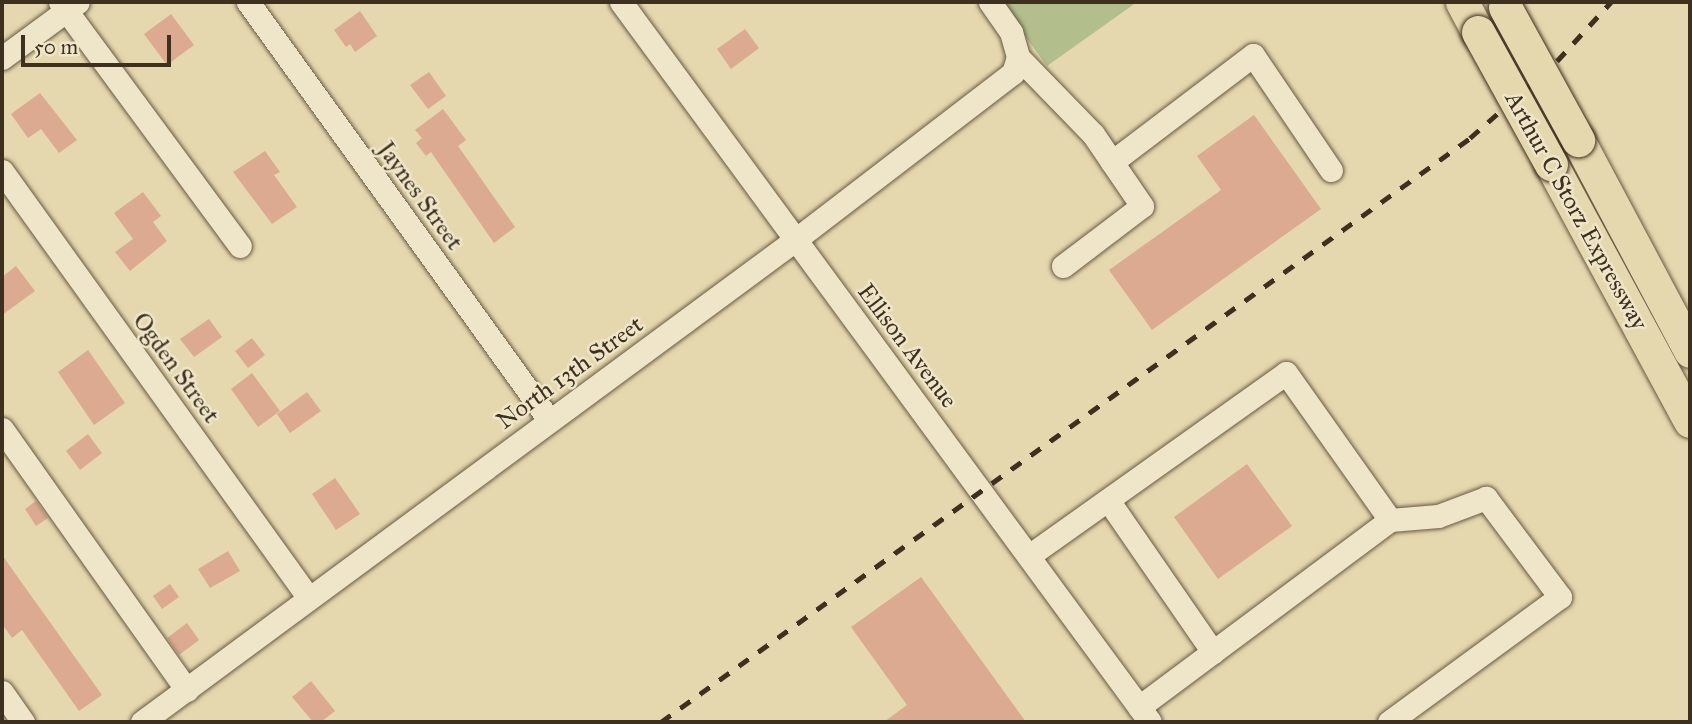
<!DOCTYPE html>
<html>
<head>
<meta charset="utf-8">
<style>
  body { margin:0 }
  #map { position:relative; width:1692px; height:724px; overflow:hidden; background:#e6d8ae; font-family:"IM FELL Great Primer",serif }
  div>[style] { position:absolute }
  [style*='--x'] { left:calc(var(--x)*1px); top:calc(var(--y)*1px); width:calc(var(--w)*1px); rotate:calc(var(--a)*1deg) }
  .green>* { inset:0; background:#b2bf8c }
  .building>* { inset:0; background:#dca991 }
  .roads { filter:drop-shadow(0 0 2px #675a43) drop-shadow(0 0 2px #675a43) }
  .minor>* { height:23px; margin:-11.5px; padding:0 11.5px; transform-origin:11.5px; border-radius:11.5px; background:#efe6ca }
  .highway>* { height:33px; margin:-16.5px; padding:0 16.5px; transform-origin:16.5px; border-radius:16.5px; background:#e6d8ae }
  .rail>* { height:5px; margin-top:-2.5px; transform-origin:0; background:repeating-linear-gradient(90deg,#3d301f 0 12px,transparent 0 24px) }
  .bridges { filter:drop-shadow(0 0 2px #3d301f) drop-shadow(0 0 2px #3d301f) }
  .highway-bridge>* { height:33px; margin:-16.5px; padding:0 16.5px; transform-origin:16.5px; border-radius:16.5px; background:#e6d8ae }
  span { translate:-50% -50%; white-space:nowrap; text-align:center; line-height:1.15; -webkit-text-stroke:5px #efe6ca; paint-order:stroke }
  .street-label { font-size:24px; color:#3d301f }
  .frame { position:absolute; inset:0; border:4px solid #3d301f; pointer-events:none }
  .scale { position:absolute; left:21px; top:35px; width:150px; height:32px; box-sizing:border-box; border:4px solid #3d301f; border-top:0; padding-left:9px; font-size:21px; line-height:24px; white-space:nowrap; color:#3d301f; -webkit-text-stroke:5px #efe6ca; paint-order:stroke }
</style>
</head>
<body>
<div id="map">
  <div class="green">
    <i style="clip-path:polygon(1000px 2px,1137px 2px,1047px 66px)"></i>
  </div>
  <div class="building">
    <i style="clip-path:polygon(360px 11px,377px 36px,355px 52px,350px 44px,346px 47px,334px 30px)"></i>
    <i style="clip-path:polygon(171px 14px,194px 45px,167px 65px,144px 34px)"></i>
    <i style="clip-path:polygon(745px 29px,759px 48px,731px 69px,717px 49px)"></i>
    <i style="clip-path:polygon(429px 72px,446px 96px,428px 109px,410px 85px)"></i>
    <i style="clip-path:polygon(40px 93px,77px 140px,59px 153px,41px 129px,28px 138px,11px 114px)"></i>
    <i style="clip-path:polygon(443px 109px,466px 140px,458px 146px,515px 227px,494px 243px,431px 152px,426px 156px,416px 143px,422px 138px,415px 130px)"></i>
    <i style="clip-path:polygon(1254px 115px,1321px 209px,1152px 330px,1109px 270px,1221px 190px,1197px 156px)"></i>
    <i style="clip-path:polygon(265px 151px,280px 172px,274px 175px,297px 207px,272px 224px,233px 172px)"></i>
    <i style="clip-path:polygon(143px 192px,161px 216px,153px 222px,167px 241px,130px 271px,115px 252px,133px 239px,114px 213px)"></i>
    <i style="clip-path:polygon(16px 266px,35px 291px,2px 315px,2px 277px)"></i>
    <i style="clip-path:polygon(209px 319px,222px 337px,194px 357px,180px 339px)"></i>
    <i style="clip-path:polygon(252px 338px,265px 355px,248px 368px,235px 351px)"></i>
    <i style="clip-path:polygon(88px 350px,125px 403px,94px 425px,58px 372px)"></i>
    <i style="clip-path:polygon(252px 373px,280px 411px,258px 427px,231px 389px)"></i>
    <i style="clip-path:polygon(307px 392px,321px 411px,290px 433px,277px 414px)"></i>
    <i style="clip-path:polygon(88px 434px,102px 453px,80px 470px,66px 451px)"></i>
    <i style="clip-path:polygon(1247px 464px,1292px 526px,1218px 579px,1174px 517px)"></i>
    <i style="clip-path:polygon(335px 478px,360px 514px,336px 530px,312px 494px)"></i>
    <i style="clip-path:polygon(36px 501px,48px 518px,36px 526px,25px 509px)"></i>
    <i style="clip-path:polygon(228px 551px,240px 571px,210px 588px,198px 569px)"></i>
    <i style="clip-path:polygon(2px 555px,102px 695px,79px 711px,22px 630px,12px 638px,2px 624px)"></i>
    <i style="clip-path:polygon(921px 577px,1026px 722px,884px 722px,907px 705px,851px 627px)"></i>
    <i style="clip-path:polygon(170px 584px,179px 597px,162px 609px,153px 596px)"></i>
    <i style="clip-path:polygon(187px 623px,199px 640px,179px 655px,167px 638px)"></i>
    <i style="clip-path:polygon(311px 681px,335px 711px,321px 722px,313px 722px,292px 697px)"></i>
  </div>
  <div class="roads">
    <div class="minor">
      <i style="--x:60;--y:2;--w:303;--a:53.6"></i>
      <i style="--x:248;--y:2;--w:516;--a:54.22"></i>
      <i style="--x:621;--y:2;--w:893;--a:53.69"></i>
      <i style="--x:990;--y:2;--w:37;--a:55"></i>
      <i style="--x:1011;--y:32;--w:26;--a:74"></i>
      <i style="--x:1018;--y:57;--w:107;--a:45.8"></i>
      <i style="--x:1093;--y:134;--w:34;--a:56"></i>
      <i style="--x:1112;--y:162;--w:177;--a:-37.2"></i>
      <i style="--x:1253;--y:55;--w:139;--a:55.9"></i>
      <i style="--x:2;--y:58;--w:94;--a:-36.4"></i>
      <i style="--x:2;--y:171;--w:525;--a:54.31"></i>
      <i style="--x:1063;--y:266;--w:99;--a:-37.2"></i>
      <i style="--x:1142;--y:206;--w:53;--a:-124.3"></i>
      <i style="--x:2;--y:429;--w:320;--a:54.7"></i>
      <i style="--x:1108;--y:500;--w:185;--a:55.4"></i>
      <i style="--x:1030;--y:555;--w:314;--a:-35.4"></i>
      <i style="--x:1286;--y:373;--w:180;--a:54.7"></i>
      <i style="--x:1390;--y:520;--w:313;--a:143.3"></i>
      <i style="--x:2;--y:692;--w:37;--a:55"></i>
      <i style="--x:142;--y:722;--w:812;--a:-36.43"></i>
      <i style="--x:795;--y:240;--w:275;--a:-37.5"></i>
      <i style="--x:1013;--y:73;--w:17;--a:-73"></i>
      <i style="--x:1389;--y:722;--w:212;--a:-36.2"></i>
      <i style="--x:1560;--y:597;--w:124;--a:-126.8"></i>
      <i style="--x:1486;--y:498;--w:51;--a:159.4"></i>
      <i style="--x:1438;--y:516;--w:48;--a:175.2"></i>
    </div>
    <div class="highway">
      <i style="--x:1462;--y:2;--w:34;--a:62"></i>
      <i style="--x:1578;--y:140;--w:239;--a:62"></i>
      <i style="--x:1551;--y:164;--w:292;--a:61.6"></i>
    </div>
  </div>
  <div class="rail">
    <i style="--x:661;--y:722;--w:998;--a:-35.82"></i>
    <i style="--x:1470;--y:138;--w:116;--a:-41.5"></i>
    <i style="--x:1557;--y:61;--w:80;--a:-47.5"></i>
  </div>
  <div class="bridges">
    <div class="highway-bridge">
      <i style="--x:1505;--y:7;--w:152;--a:61.2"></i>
      <i style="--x:1478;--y:32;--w:151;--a:61.1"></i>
    </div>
  </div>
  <div class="street-label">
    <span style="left:420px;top:196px;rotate:54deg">Jaynes Street</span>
    <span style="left:1576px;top:211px;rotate:61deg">Arthur C Storz Expressway</span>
    <span style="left:907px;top:346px;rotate:53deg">Ellison Avenue</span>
    <span style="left:176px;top:368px;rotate:54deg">Ogden Street</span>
    <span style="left:570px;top:373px;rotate:-36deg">North 13th Street</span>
  </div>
  <div class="frame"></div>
  <div class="scale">50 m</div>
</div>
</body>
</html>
